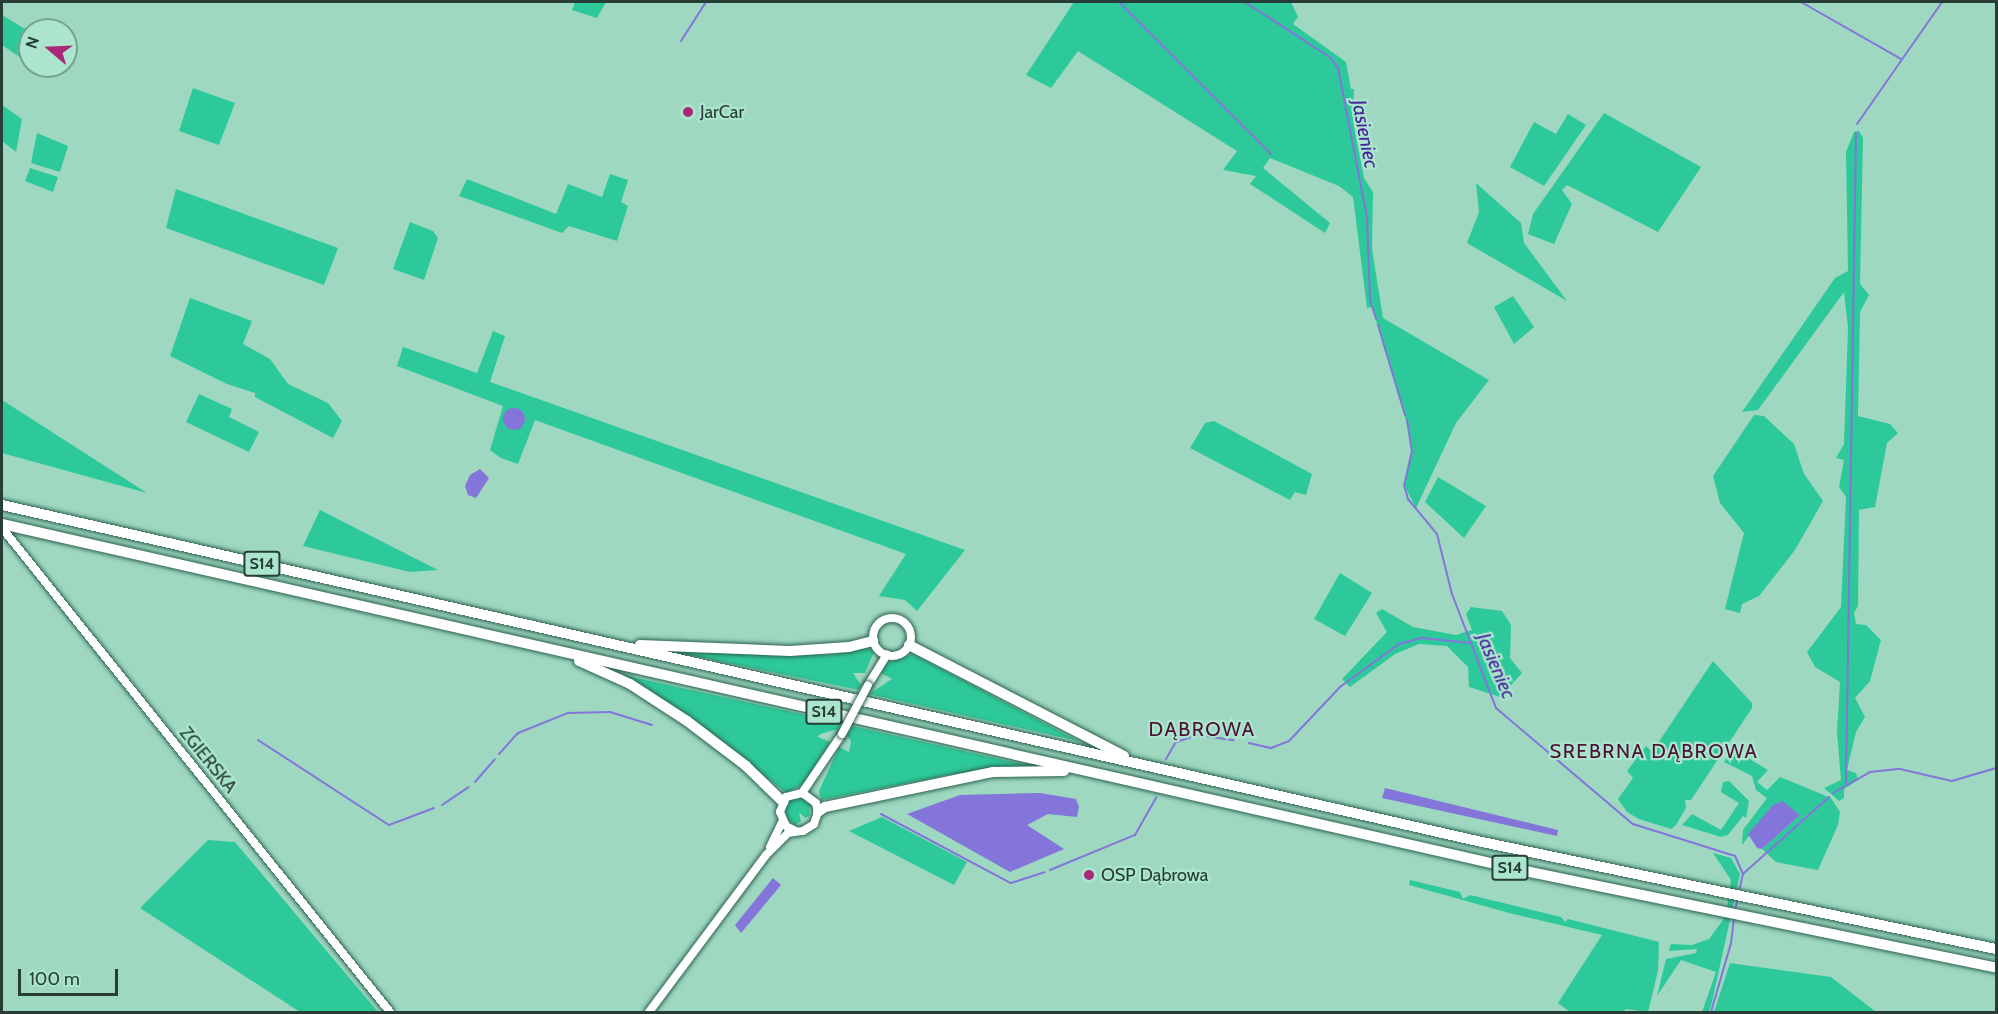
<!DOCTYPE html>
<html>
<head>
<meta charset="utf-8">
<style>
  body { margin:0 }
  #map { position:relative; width:1998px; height:1014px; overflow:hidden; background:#9ed8c0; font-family:Cabin,sans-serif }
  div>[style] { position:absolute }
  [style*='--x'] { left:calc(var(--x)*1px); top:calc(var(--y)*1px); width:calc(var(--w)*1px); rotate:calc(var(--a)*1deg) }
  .green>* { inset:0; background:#2ec99a }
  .water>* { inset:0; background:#8375da }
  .round { border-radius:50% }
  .stream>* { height:2px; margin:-1px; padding:0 1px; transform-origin:1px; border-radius:1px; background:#8375da }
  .roads { filter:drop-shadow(0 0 2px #2c634f) drop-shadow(0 0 2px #2c634f) }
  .major>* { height:8px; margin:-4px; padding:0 4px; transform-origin:4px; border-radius:4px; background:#fff }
  .major>.ring { margin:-4px; padding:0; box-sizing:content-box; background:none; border:8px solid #fff; border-radius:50% }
  .highway>* { height:10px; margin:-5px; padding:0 5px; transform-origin:5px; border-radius:5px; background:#fff }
  .bridges { filter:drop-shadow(0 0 2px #2c634f) drop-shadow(0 0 2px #2c634f) }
  .major-bridge>* { height:8px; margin:-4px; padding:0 4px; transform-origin:4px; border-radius:4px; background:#fff }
  .dots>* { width:16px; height:16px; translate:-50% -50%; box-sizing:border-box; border:3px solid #abe5cd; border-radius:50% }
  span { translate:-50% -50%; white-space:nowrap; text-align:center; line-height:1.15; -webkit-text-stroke:4.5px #abe5cd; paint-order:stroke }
  .shield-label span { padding:2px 4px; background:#abe5cd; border:2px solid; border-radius:4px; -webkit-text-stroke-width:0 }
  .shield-label { font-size:16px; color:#263e35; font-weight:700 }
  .poi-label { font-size:18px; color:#263e35 }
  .left { translate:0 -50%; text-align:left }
  .street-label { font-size:18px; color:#263e35 }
  .water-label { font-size:20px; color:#45259c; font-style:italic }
  .neighbourhood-label { font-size:20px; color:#4e1136; letter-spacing:1.5px }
  .frame { position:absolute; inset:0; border:3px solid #263e35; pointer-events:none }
  .north { position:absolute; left:18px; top:18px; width:60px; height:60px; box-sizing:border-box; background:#abe5cd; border:2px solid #76a290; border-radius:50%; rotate:289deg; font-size:16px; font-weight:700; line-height:24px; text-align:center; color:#263e35 }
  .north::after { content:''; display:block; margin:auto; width:21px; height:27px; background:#a92978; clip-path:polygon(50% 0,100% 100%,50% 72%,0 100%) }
  .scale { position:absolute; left:18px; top:969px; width:100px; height:27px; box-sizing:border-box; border:3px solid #263e35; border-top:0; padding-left:8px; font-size:18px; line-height:21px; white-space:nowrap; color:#263e35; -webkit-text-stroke:4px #abe5cd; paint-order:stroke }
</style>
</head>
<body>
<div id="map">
  <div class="green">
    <i style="clip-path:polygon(575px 2px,606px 2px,597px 18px,572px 10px)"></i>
    <i style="clip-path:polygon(1074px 2px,1291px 2px,1298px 17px,1293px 24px,1346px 62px,1351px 89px,1354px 89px,1353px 121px,1364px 178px,1373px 192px,1372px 249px,1383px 318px,1489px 380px,1456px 423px,1416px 508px,1404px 485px,1411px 451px,1410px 434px,1372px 307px,1367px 308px,1353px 197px,1339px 186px,1270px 158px,1263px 168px,1330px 223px,1325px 233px,1250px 184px,1256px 176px,1223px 170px,1237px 151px,1078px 51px,1051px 88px,1026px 75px)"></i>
    <i style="clip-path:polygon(2px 15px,30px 32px,30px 64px,2px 45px)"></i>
    <i style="clip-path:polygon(193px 88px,235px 103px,219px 145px,179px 131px)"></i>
    <i style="clip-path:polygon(2px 105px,22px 119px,16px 152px,2px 141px)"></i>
    <i style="clip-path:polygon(1604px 113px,1701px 167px,1658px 232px,1567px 185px,1562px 190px,1572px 204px,1554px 244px,1528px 234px,1533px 214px)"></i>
    <i style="clip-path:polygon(1568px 114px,1586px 125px,1544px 186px,1510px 167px,1534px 122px,1556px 134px)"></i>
    <i style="clip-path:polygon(1859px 131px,1863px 138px,1860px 284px,1869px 295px,1860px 312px,1858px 416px,1890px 424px,1898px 433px,1887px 443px,1875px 507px,1859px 510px,1858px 606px,1854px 613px,1856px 624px,1866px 625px,1881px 640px,1870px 681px,1855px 698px,1865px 717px,1856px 732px,1847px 770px,1856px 773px,1858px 780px,1844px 789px,1844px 798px,1839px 801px,1824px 788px,1841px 780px,1837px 732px,1840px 682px,1815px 667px,1807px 652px,1841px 607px,1846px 497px,1839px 487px,1844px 460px,1836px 458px,1844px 444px,1848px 328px,1844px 292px,1758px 410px,1742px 412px,1835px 278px,1848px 271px,1846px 152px,1854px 132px)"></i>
    <i style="clip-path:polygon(37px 133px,68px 146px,60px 172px,31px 163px)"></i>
    <i style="clip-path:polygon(30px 168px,58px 177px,53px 192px,25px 181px)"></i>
    <i style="clip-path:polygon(610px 174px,628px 180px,621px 202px,628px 206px,617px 241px,569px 226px,562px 233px,459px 196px,467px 179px,556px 214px,568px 184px,602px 197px)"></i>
    <i style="clip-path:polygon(1476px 183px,1521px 223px,1524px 243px,1567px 301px,1467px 243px,1479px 212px)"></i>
    <i style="clip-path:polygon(176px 189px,338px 248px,324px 285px,166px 228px)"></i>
    <i style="clip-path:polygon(410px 222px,433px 231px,438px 238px,424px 280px,393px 269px)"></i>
    <i style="clip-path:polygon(1513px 296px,1534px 327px,1514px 344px,1494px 307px)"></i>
    <i style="clip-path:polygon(190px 298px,252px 321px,243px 344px,270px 359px,288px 384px,328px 403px,342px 421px,333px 438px,255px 397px,255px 393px,227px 384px,170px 356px)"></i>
    <i style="clip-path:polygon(493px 331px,505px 336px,490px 382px,965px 550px,917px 611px,905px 600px,879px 596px,906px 554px,535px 420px,518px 464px,501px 458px,490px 450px,503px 406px,397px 366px,403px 347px,477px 373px)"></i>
    <i style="clip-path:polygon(199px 394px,232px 409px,229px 417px,259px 432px,249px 452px,186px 422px)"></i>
    <i style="clip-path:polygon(2px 400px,147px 493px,2px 453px)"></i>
    <i style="clip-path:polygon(1754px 415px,1764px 416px,1794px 444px,1804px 474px,1823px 501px,1795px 550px,1759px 596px,1742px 604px,1740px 613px,1725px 609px,1744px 533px,1720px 503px,1713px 476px)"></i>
    <i style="clip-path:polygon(1214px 421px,1312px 474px,1306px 495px,1295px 492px,1290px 500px,1190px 448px,1205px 423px)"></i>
    <i style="clip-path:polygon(1438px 477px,1486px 506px,1464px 538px,1425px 502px)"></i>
    <i style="clip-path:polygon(320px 510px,438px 570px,410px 572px,303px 546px)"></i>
    <i style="clip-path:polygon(1340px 573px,1372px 593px,1345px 636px,1314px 619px)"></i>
    <i style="clip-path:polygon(1471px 607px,1502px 611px,1511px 625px,1510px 658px,1522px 673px,1500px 697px,1469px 687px,1468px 667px,1447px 646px,1419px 644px,1395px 654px,1350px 687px,1342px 679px,1387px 632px,1376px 613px,1382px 609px,1413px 627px,1456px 635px,1472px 630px,1466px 614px)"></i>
    <i style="clip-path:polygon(868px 648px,874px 652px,865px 673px,853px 673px,861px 685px,859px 690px,675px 652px,830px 655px)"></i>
    <i style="clip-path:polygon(913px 654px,1078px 741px,869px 694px,892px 679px,881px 673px,887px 663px)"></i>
    <i style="clip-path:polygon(1713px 661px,1752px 703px,1752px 708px,1691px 800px,1685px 800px,1686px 808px,1676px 825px,1671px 829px,1639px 819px,1627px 812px,1618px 799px,1633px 778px,1627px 771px,1646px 746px,1652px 752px)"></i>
    <i style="clip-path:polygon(623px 675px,842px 723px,838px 729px,820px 734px,818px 737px,830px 742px,804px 784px,786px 793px,695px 720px)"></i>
    <i style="clip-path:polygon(852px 726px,1035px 767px,953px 774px,821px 800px,819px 791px,839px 747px,849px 752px,851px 741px,847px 735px)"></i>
    <i style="clip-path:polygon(1733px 749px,1768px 770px,1757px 782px,1767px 790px,1780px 777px,1831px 798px,1840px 812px,1838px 825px,1818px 870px,1776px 862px,1762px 849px,1800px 815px,1773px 805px,1742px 845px,1743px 830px,1767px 798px,1756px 790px,1752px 776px,1724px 762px)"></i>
    <i style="clip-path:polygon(1729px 781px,1749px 801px,1746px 818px,1743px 816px,1728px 835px,1721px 837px,1682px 825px,1692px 814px,1721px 830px,1739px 803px,1721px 792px,1723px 782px)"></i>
    <i style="clip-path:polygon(802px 798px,810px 804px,809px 816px,805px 818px,799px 812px,801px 821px,795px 825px,786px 818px,786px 806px,792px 799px)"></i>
    <i style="clip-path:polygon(882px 817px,967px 862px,954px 885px,849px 831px)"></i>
    <i style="clip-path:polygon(208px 840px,235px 842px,378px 1012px,300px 1012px,140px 908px)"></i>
    <i style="clip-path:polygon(1713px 853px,1731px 858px,1740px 874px,1712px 1002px,1709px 1012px,1702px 1012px,1716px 972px,1681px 960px,1657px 996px,1666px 959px,1696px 953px,1697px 949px,1669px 951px,1671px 944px,1692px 945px,1709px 939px,1726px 916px,1731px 880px)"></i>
    <i style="clip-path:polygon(1410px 880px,1460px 892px,1463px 899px,1470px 895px,1561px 917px,1565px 922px,1568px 919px,1659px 942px,1658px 971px,1648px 1012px,1626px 1009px,1623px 1012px,1570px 1012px,1558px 1003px,1602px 935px,1509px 913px,1409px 885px)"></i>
    <i style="clip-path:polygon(1730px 963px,1831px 977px,1876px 1012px,1714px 1012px)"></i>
  </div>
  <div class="water">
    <i class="round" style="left:503px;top:408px;width:22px;height:22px"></i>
    <i style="clip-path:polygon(480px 469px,489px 478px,476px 498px,468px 495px,465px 486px,470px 475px)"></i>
    <i style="clip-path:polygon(1385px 788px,1558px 830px,1557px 836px,1382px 798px)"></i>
    <i style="clip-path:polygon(1040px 793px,1076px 799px,1079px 807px,1077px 817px,1048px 814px,1027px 825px,1064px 849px,1010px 872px,907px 814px,960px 795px)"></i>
    <i style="clip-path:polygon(1782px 801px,1800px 815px,1762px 849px,1757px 848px,1748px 834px,1773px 805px)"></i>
    <i style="clip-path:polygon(773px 878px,781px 885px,741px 933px,735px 925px)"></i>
  </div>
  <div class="stream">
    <i style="--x:1119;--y:2;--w:215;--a:45"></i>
    <i style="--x:1245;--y:2;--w:103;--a:33.1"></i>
    <i style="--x:1331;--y:58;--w:12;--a:55"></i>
    <i style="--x:1338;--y:68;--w:152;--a:79"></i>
    <i style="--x:1367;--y:217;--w:83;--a:87.9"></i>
    <i style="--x:1370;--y:300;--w:20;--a:72"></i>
    <i style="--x:1801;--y:2;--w:115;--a:29.7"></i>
    <i style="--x:681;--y:41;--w:46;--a:-57.3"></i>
    <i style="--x:1857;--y:124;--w:149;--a:-55.1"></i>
    <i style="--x:1378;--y:325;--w:94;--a:73.3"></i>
    <i style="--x:1407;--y:420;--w:31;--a:81"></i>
    <i style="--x:1412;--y:451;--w:35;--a:103"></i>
    <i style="--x:1404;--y:485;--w:15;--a:74"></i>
    <i style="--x:1408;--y:499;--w:45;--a:50.4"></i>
    <i style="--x:1437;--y:534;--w:62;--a:76"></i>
    <i style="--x:1452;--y:594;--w:122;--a:68.9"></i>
    <i style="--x:1496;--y:708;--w:180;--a:40.3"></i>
    <i style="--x:1633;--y:824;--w:107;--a:17.4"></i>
    <i style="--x:1735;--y:856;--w:20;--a:66"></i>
    <i style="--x:1743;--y:874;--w:18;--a:103"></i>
    <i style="--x:258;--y:740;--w:156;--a:33"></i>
    <i style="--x:389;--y:825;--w:48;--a:-20.7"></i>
    <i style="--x:1249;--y:743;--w:23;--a:13"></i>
    <i style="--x:1271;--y:748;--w:19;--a:-21"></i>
    <i style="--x:1289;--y:741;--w:74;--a:-46.6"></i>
    <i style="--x:1340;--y:687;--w:73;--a:-36.1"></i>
    <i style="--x:1399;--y:644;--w:24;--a:-15"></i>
    <i style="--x:1422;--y:638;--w:48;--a:5.9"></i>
    <i style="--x:499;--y:754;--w:28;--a:-48"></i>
    <i style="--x:518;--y:733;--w:54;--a:-21.8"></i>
    <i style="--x:568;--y:713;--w:42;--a:-1.4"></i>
    <i style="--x:610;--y:712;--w:44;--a:17.2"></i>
    <i style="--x:1166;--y:759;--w:20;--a:-60"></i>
    <i style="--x:1176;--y:742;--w:22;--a:-18"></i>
    <i style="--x:1197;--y:735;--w:37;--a:8"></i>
    <i style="--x:475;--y:782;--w:30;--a:-49"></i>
    <i style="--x:1846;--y:783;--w:650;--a:-89.12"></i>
    <i style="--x:1833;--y:793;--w:43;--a:-29.6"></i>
    <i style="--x:1870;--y:772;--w:30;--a:-6"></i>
    <i style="--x:1900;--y:769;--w:53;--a:13"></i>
    <i style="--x:1952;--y:781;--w:46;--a:-16.5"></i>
    <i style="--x:442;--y:805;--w:32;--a:-34"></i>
    <i style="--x:881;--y:814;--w:147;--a:28"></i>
    <i style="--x:1011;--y:883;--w:35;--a:-18"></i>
    <i style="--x:1050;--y:870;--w:92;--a:-22.4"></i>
    <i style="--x:1135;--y:835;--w:43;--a:-60.4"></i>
    <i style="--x:1744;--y:873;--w:114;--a:-41.8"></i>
    <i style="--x:1735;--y:910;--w:12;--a:-76"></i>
    <i style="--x:1711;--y:1012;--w:72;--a:-73.8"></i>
    <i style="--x:1731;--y:943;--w:25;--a:-83"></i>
  </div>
  <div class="roads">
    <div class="major">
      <i style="--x:2;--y:528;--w:620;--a:51.28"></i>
      <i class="ring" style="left:873px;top:618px;width:30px;height:30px"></i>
      <i style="--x:868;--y:685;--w:36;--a:-58"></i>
      <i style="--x:802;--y:793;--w:71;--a:-55.9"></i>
      <i style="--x:770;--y:847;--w:28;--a:-64"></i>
      <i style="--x:649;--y:1012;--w:196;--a:-53.3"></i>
      <i style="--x:766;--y:855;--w:31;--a:-45"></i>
      <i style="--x:788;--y:833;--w:15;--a:-8"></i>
      <i style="--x:803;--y:831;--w:13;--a:-32"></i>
      <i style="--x:814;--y:824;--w:13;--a:-72"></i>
      <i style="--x:818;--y:812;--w:9;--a:-103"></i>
      <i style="--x:816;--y:803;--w:17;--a:-144"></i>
      <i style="--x:802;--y:793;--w:16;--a:166"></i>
      <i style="--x:786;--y:797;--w:16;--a:112"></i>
      <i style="--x:780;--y:812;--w:15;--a:67"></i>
      <i style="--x:786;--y:826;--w:11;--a:27"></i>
    </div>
    <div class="highway">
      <i style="--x:2;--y:505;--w:1518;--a:12.83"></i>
      <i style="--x:1482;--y:842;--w:525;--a:11.76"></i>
      <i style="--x:2;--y:524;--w:1567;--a:12.83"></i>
      <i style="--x:1530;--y:872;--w:476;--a:11.6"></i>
      <i style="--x:640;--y:645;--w:150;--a:2.3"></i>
      <i style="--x:790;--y:651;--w:59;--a:-3.9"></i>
      <i style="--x:849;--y:647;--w:25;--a:-14"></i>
      <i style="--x:909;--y:645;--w:242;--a:27.3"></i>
      <i style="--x:579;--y:661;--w:56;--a:24.3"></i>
      <i style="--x:630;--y:684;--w:68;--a:33"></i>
      <i style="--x:687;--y:721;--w:74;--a:37.3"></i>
      <i style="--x:746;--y:766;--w:52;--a:44.2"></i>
      <i style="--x:818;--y:812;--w:9;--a:-36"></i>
      <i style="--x:825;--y:807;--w:172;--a:-11.8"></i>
      <i style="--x:993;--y:772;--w:71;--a:-0.8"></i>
    </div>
  </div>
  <div class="bridges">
    <div class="major-bridge">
      <i style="--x:842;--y:734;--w:55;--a:-62"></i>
    </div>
  </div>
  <div class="dots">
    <i style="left:688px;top:112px;background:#a92978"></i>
    <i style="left:1089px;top:875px;background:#a92978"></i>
  </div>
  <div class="shield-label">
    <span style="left:262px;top:564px">S14</span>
    <span style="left:824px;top:712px">S14</span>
    <span style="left:1510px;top:868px">S14</span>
  </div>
  <div class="poi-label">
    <span class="left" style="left:700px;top:112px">JarCar</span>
    <span class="left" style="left:1101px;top:875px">OSP Dąbrowa</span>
  </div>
  <div class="street-label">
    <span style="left:208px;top:760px;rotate:51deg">ZGIERSKA</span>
  </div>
  <div class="water-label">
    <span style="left:1365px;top:134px;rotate:79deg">Jasieniec</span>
    <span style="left:1496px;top:666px;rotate:67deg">Jasieniec</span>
  </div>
  <div class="neighbourhood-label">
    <span style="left:1202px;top:729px">DĄBROWA</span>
    <span style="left:1654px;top:751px">SREBRNA DĄBROWA</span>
  </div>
  <div class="frame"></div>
  <div class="north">N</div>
  <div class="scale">100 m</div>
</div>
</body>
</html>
